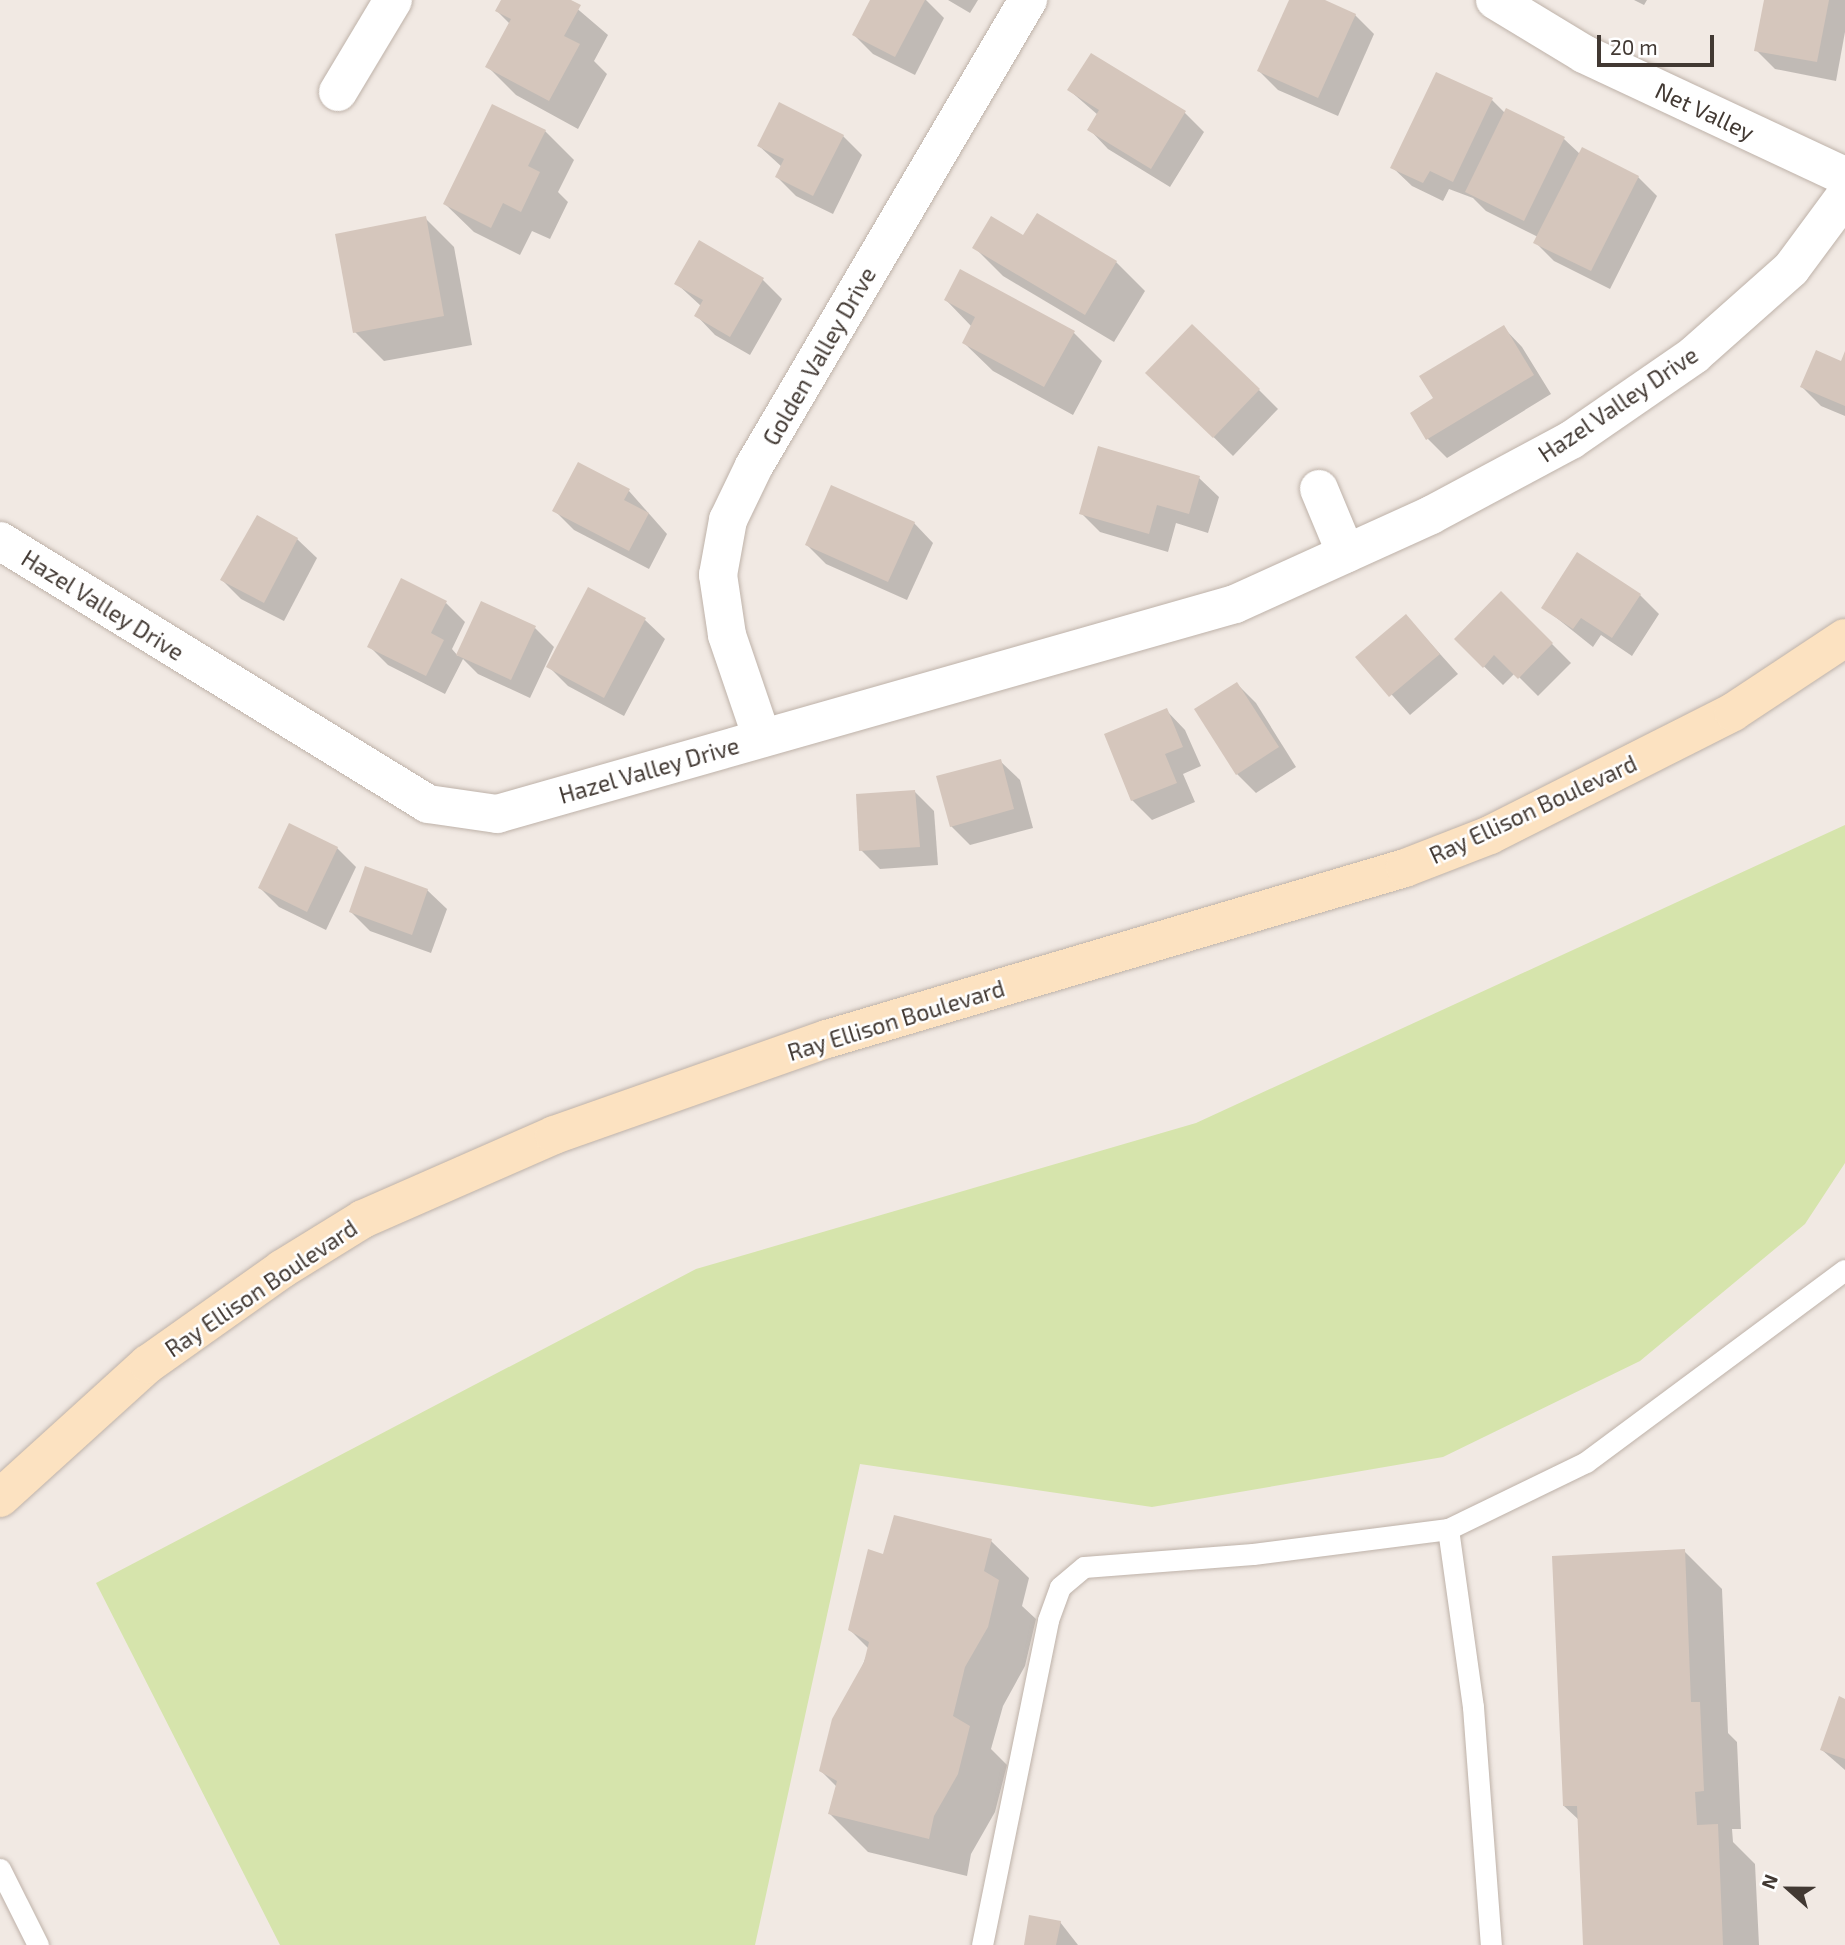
<!DOCTYPE html>
<html>
<head>
<meta charset="utf-8">
<style>
  body { margin:0 }
  #map { position:relative; width:1845px; height:1945px; overflow:hidden; background:#f1e9e3; font-family:"Exo 2",sans-serif }
  div>[style] { position:absolute }
  [style*='--x'] { left:calc(var(--x)*1px); top:calc(var(--y)*1px); width:calc(var(--w)*1px); rotate:calc(var(--a)*1deg) }
  .green>* { inset:0; background:#d6e4ac }
  .shadow>* { inset:0; background:#0003 }
  .building>* { inset:0; background:#d5c6bc }
  .roads { filter:drop-shadow(0 0 2px #beb2a9) drop-shadow(0 0 2px #beb2a9) }
  .service>* { height:21px; margin:-10.5px; padding:0 10.5px; transform-origin:10.5px; border-radius:10.5px; background:#fff }
  .minor>* { height:38px; margin:-19px; padding:0 19px; transform-origin:19px; border-radius:19px; background:#fff }
  .secondary>* { height:38px; margin:-19px; padding:0 19px; transform-origin:19px; border-radius:19px; background:#fce2c1 }
  span { translate:-50% -50%; white-space:nowrap; text-align:center; line-height:1.15; -webkit-text-stroke:5px #fff; paint-order:stroke }
  .street-label { font-size:23px; color:#423933 }
  .north { position:absolute; left:1754px; top:1854px; width:70px; height:70px; -webkit-text-stroke:5px #fff; paint-order:stroke; rotate:291deg; font-size:19px; font-weight:700; line-height:28px; text-align:center; color:#423933 }
  .north::after { content:''; display:block; margin:auto; width:24px; height:32px; background:#423933; clip-path:polygon(50% 0,100% 100%,50% 72%,0 100%) }
  .scale { position:absolute; left:1597px; top:35px; width:117px; height:32px; box-sizing:border-box; border:4px solid #423933; border-top:0; padding-left:9px; font-size:21px; line-height:24px; white-space:nowrap; color:#423933; -webkit-text-stroke:5px #fff; paint-order:stroke }
</style>
</head>
<body>
<div id="map">
  <div class="green">
    <i style="clip-path:polygon(1845px 825px,1845px 1163px,1805px 1224px,1640px 1361px,1443px 1457px,1152px 1507px,860px 1464px,755px 1945px,280px 1945px,96px 1583px,696px 1269px,1196px 1123px)"></i>
  </div>
  <div class="shadow">
    <i style="clip-path:polygon(503px 0,567px 0,608px 35px,594px 61px,607px 74px,578px 129px,516px 95px,488px 67px,510px 24px,497px 11px)"></i>
    <i style="clip-path:polygon(872px 0,926px 0,944px 18px,915px 75px,873px 54px,854px 35px)"></i>
    <i style="clip-path:polygon(948px 0,978px 0,970px 13px)"></i>
    <i style="clip-path:polygon(1290px 0,1320px 0,1355px 15px,1374px 34px,1338px 116px,1278px 90px,1259px 71px)"></i>
    <i style="clip-path:polygon(1634px 0,1647px 0,1644px 5px)"></i>
    <i style="clip-path:polygon(1766px 0,1845px 0,1845px 32px,1836px 81px,1775px 69px,1756px 50px)"></i>
    <i style="clip-path:polygon(1091px 55px,1185px 113px,1204px 132px,1170px 187px,1108px 149px,1089px 129px,1098px 115px,1069px 90px)"></i>
    <i style="clip-path:polygon(1492px 100px,1506px 114px,1564px 139px,1580px 154px,1638px 177px,1657px 196px,1610px 289px,1554px 261px,1535px 242px,1538px 237px,1486px 211px,1473px 198px,1449px 189px,1443px 201px,1412px 186px,1392px 167px)"></i>
    <i style="clip-path:polygon(545px 131px,574px 160px,558px 192px,568px 202px,550px 239px,532px 231px,520px 255px,474px 232px,445px 204px)"></i>
    <i style="clip-path:polygon(843px 136px,862px 155px,833px 214px,796px 196px,777px 177px,782px 167px,759px 146px)"></i>
    <i style="clip-path:polygon(425px 218px,454px 247px,472px 345px,384px 361px,355px 332px)"></i>
    <i style="clip-path:polygon(1024px 237px,1116px 262px,1145px 291px,1114px 342px,1003px 276px,974px 247px)"></i>
    <i style="clip-path:polygon(700px 243px,763px 280px,782px 299px,750px 355px,715px 335px,696px 315px,701px 306px,676px 283px)"></i>
    <i style="clip-path:polygon(946px 300px,1074px 333px,1102px 361px,1073px 415px,993px 371px,964px 343px,972px 327px)"></i>
    <i style="clip-path:polygon(1503px 327px,1522px 347px,1551px 394px,1447px 458px,1428px 439px,1412px 413px,1435px 399px)"></i>
    <i style="clip-path:polygon(1845px 355px,1845px 416px,1821px 406px,1802px 387px,1842px 363px)"></i>
    <i style="clip-path:polygon(1259px 390px,1278px 409px,1233px 456px,1167px 392px)"></i>
    <i style="clip-path:polygon(1199px 478px,1219px 497px,1208px 533px,1176px 523px,1168px 552px,1100px 532px,1081px 513px)"></i>
    <i style="clip-path:polygon(629px 491px,667px 534px,649px 569px,574px 530px,555px 511px)"></i>
    <i style="clip-path:polygon(914px 523px,933px 543px,907px 600px,826px 564px,807px 545px)"></i>
    <i style="clip-path:polygon(297px 539px,317px 558px,284px 621px,241px 599px,222px 580px)"></i>
    <i style="clip-path:polygon(589px 590px,645px 620px,665px 639px,624px 716px,568px 686px,549px 667px)"></i>
    <i style="clip-path:polygon(1501px 593px,1571px 663px,1538px 696px,1515px 673px,1503px 685px,1456px 639px)"></i>
    <i style="clip-path:polygon(1640px 595px,1659px 614px,1632px 656px,1601px 635px,1593px 647px,1543px 607px)"></i>
    <i style="clip-path:polygon(446px 603px,465px 622px,452px 649px,458px 656px,535px 628px,554px 647px,530px 698px,478px 674px,463px 659px,445px 694px,388px 665px,369px 646px)"></i>
    <i style="clip-path:polygon(1406px 616px,1458px 674px,1410px 715px,1358px 657px)"></i>
    <i style="clip-path:polygon(1237px 684px,1256px 703px,1296px 767px,1256px 793px,1237px 774px)"></i>
    <i style="clip-path:polygon(1166px 710px,1185px 730px,1201px 766px,1183px 774px,1195px 802px,1152px 820px,1132px 800px)"></i>
    <i style="clip-path:polygon(1000px 761px,1020px 780px,1033px 828px,970px 845px,951px 826px)"></i>
    <i style="clip-path:polygon(915px 792px,934px 811px,938px 865px,880px 869px,861px 850px)"></i>
    <i style="clip-path:polygon(337px 848px,356px 867px,326px 930px,279px 907px,260px 888px)"></i>
    <i style="clip-path:polygon(427px 890px,447px 909px,431px 953px,370px 931px,351px 912px)"></i>
    <i style="clip-path:polygon(991px 1541px,1029px 1578px,1022px 1606px,1036px 1619px,1025px 1666px,1003px 1706px,991px 1749px,1007px 1765px,995px 1812px,971px 1854px,967px 1876px,868px 1852px,830px 1814px,837px 1787px,821px 1771px,869px 1649px,850px 1630px,885px 1556px)"></i>
    <i style="clip-path:polygon(1684px 1551px,1722px 1589px,1728px 1733px,1737px 1742px,1741px 1829px,1732px 1829px,1733px 1842px,1755px 1864px,1759px 1945px,1585px 1945px,1580px 1821px,1564px 1806px)"></i>
    <i style="clip-path:polygon(1845px 1700px,1845px 1770px,1822px 1750px)"></i>
    <i style="clip-path:polygon(1060px 1922px,1078px 1945px,1026px 1945px)"></i>
  </div>
  <div class="building">
    <i style="clip-path:polygon(501px 0,571px 0,581px 5px,564px 36px,580px 44px,549px 101px,485px 67px,511px 19px,495px 11px)"></i>
    <i style="clip-path:polygon(870px 0,925px 0,895px 57px,852px 35px)"></i>
    <i style="clip-path:polygon(1289px 0,1325px 0,1356px 14px,1318px 98px,1257px 71px)"></i>
    <i style="clip-path:polygon(1764px 0,1829px 0,1817px 62px,1754px 51px)"></i>
    <i style="clip-path:polygon(1091px 53px,1186px 111px,1151px 169px,1087px 130px,1099px 110px,1067px 90px)"></i>
    <i style="clip-path:polygon(1436px 72px,1493px 98px,1453px 182px,1430px 171px,1423px 183px,1390px 168px)"></i>
    <i style="clip-path:polygon(779px 102px,844px 135px,813px 196px,775px 177px,784px 159px,757px 146px)"></i>
    <i style="clip-path:polygon(492px 104px,546px 130px,528px 166px,540px 172px,521px 212px,503px 203px,491px 228px,443px 204px)"></i>
    <i style="clip-path:polygon(1506px 108px,1565px 137px,1524px 221px,1465px 192px)"></i>
    <i style="clip-path:polygon(1582px 147px,1639px 176px,1591px 271px,1533px 243px)"></i>
    <i style="clip-path:polygon(1037px 213px,1117px 261px,1085px 315px,972px 248px,991px 216px,1023px 235px)"></i>
    <i style="clip-path:polygon(426px 216px,444px 316px,353px 333px,335px 234px)"></i>
    <i style="clip-path:polygon(699px 240px,764px 278px,730px 337px,694px 316px,703px 300px,674px 284px)"></i>
    <i style="clip-path:polygon(960px 269px,1075px 331px,1044px 387px,962px 343px,975px 317px,944px 300px)"></i>
    <i style="clip-path:polygon(1192px 324px,1260px 389px,1213px 438px,1145px 373px)"></i>
    <i style="clip-path:polygon(1504px 325px,1534px 375px,1426px 440px,1410px 413px,1433px 398px,1419px 376px)"></i>
    <i style="clip-path:polygon(1816px 350px,1841px 361px,1845px 351px,1845px 406px,1800px 387px)"></i>
    <i style="clip-path:polygon(1098px 446px,1200px 476px,1189px 514px,1157px 505px,1149px 534px,1079px 514px)"></i>
    <i style="clip-path:polygon(578px 462px,630px 489px,624px 500px,649px 513px,629px 551px,552px 511px)"></i>
    <i style="clip-path:polygon(831px 485px,915px 522px,888px 582px,805px 545px)"></i>
    <i style="clip-path:polygon(257px 515px,298px 538px,264px 603px,220px 580px)"></i>
    <i style="clip-path:polygon(1577px 552px,1641px 594px,1612px 638px,1581px 618px,1573px 629px,1541px 608px)"></i>
    <i style="clip-path:polygon(401px 578px,447px 601px,431px 633px,444px 640px,426px 676px,367px 647px)"></i>
    <i style="clip-path:polygon(588px 587px,646px 618px,604px 698px,546px 667px)"></i>
    <i style="clip-path:polygon(1501px 591px,1553px 643px,1518px 679px,1494px 655px,1483px 668px,1454px 639px)"></i>
    <i style="clip-path:polygon(481px 601px,536px 626px,511px 680px,456px 655px)"></i>
    <i style="clip-path:polygon(1406px 614px,1440px 654px,1389px 697px,1355px 657px)"></i>
    <i style="clip-path:polygon(1237px 682px,1279px 747px,1236px 775px,1194px 709px)"></i>
    <i style="clip-path:polygon(1167px 708px,1183px 747px,1165px 754px,1177px 783px,1131px 801px,1104px 734px)"></i>
    <i style="clip-path:polygon(1001px 759px,1014px 809px,950px 827px,936px 776px)"></i>
    <i style="clip-path:polygon(915px 790px,920px 847px,859px 851px,856px 794px)"></i>
    <i style="clip-path:polygon(289px 823px,338px 847px,307px 912px,258px 888px)"></i>
    <i style="clip-path:polygon(365px 866px,428px 889px,412px 935px,349px 912px)"></i>
    <i style="clip-path:polygon(894px 1515px,992px 1539px,984px 1571px,999px 1580px,988px 1627px,965px 1667px,953px 1716px,970px 1726px,958px 1774px,934px 1816px,929px 1839px,828px 1814px,837px 1781px,819px 1771px,832px 1719px,864px 1662px,869px 1642px,848px 1630px,868px 1549px,883px 1554px)"></i>
    <i style="clip-path:polygon(1685px 1549px,1691px 1702px,1700px 1702px,1704px 1791px,1695px 1792px,1697px 1825px,1718px 1824px,1723px 1945px,1583px 1945px,1577px 1806px,1563px 1806px,1552px 1556px)"></i>
    <i style="clip-path:polygon(1839px 1696px,1845px 1699px,1845px 1759px,1820px 1750px)"></i>
    <i style="clip-path:polygon(1029px 1915px,1061px 1921px,1056px 1945px,1024px 1945px)"></i>
  </div>
  <div class="roads">
    <div class="service">
      <i style="--x:1448;--y:1529;--w:180;--a:82"></i>
      <i style="--x:1473;--y:1707;--w:239;--a:85.7"></i>
      <i style="--x:0;--y:1869;--w:85;--a:63.4"></i>
      <i style="--x:982;--y:1945;--w:332;--a:-78.5"></i>
      <i style="--x:1048;--y:1620;--w:35;--a:-70"></i>
      <i style="--x:1060;--y:1587;--w:31;--a:-40"></i>
      <i style="--x:1084;--y:1567;--w:169;--a:-4.4"></i>
      <i style="--x:1253;--y:1554;--w:197;--a:-7.3"></i>
      <i style="--x:1448;--y:1529;--w:153;--a:-25.9"></i>
      <i style="--x:1586;--y:1462;--w:322;--a:-36.6"></i>
    </div>
    <div class="minor">
      <i style="--x:1495;--y:0;--w:104;--a:31.2"></i>
      <i style="--x:1584;--y:54;--w:288;--a:25.1"></i>
      <i style="--x:338;--y:92;--w:107;--a:-59.1"></i>
      <i style="--x:1319;--y:489;--w:70;--a:67.4"></i>
      <i style="--x:0;--y:541;--w:502;--a:31.57"></i>
      <i style="--x:428;--y:804;--w:70;--a:8.2"></i>
      <i style="--x:497;--y:814;--w:767;--a:-15.88"></i>
      <i style="--x:1235;--y:604;--w:215;--a:-24.4"></i>
      <i style="--x:1431;--y:515;--w:159;--a:-28.2"></i>
      <i style="--x:1571;--y:440;--w:150;--a:-34.6"></i>
      <i style="--x:1694;--y:355;--w:130;--a:-41.6"></i>
      <i style="--x:1791;--y:269;--w:91;--a:-53.5"></i>
      <i style="--x:762;--y:738;--w:109;--a:-108.8"></i>
      <i style="--x:727;--y:635;--w:61;--a:-98.5"></i>
      <i style="--x:718;--y:575;--w:56;--a:-79.7"></i>
      <i style="--x:728;--y:520;--w:60;--a:-64.3"></i>
      <i style="--x:754;--y:466;--w:541;--a:-59.55"></i>
    </div>
    <div class="secondary">
      <i style="--x:0;--y:1498;--w:200;--a:-42.2"></i>
      <i style="--x:148;--y:1364;--w:164;--a:-35.3"></i>
      <i style="--x:282;--y:1269;--w:95;--a:-31.7"></i>
      <i style="--x:363;--y:1219;--w:209;--a:-23.7"></i>
      <i style="--x:554;--y:1135;--w:289;--a:-19.4"></i>
      <i style="--x:827;--y:1039;--w:603;--a:-16.48"></i>
      <i style="--x:1405;--y:868;--w:91;--a:-21.2"></i>
      <i style="--x:1490;--y:835;--w:272;--a:-26.8"></i>
      <i style="--x:1733;--y:712;--w:134;--a:-33.5"></i>
    </div>
  </div>
  <div class="street-label">
    <span style="left:1705px;top:111px;rotate:25deg">Net Valley</span>
    <span style="left:819px;top:356px;rotate:-60deg">Golden Valley Drive</span>
    <span style="left:1618px;top:404px;rotate:-34deg">Hazel Valley Drive</span>
    <span style="left:103px;top:605px;rotate:32deg">Hazel Valley Drive</span>
    <span style="left:649px;top:770px;rotate:-16deg">Hazel Valley Drive</span>
    <span style="left:1533px;top:809px;rotate:-25deg">Ray Ellison Boulevard</span>
    <span style="left:896px;top:1020px;rotate:-17deg">Ray Ellison Boulevard</span>
    <span style="left:261px;top:1288px;rotate:-34deg">Ray Ellison Boulevard</span>
  </div>
  <div class="north">N</div>
  <div class="scale">20 m</div>
</div>
</body>
</html>
